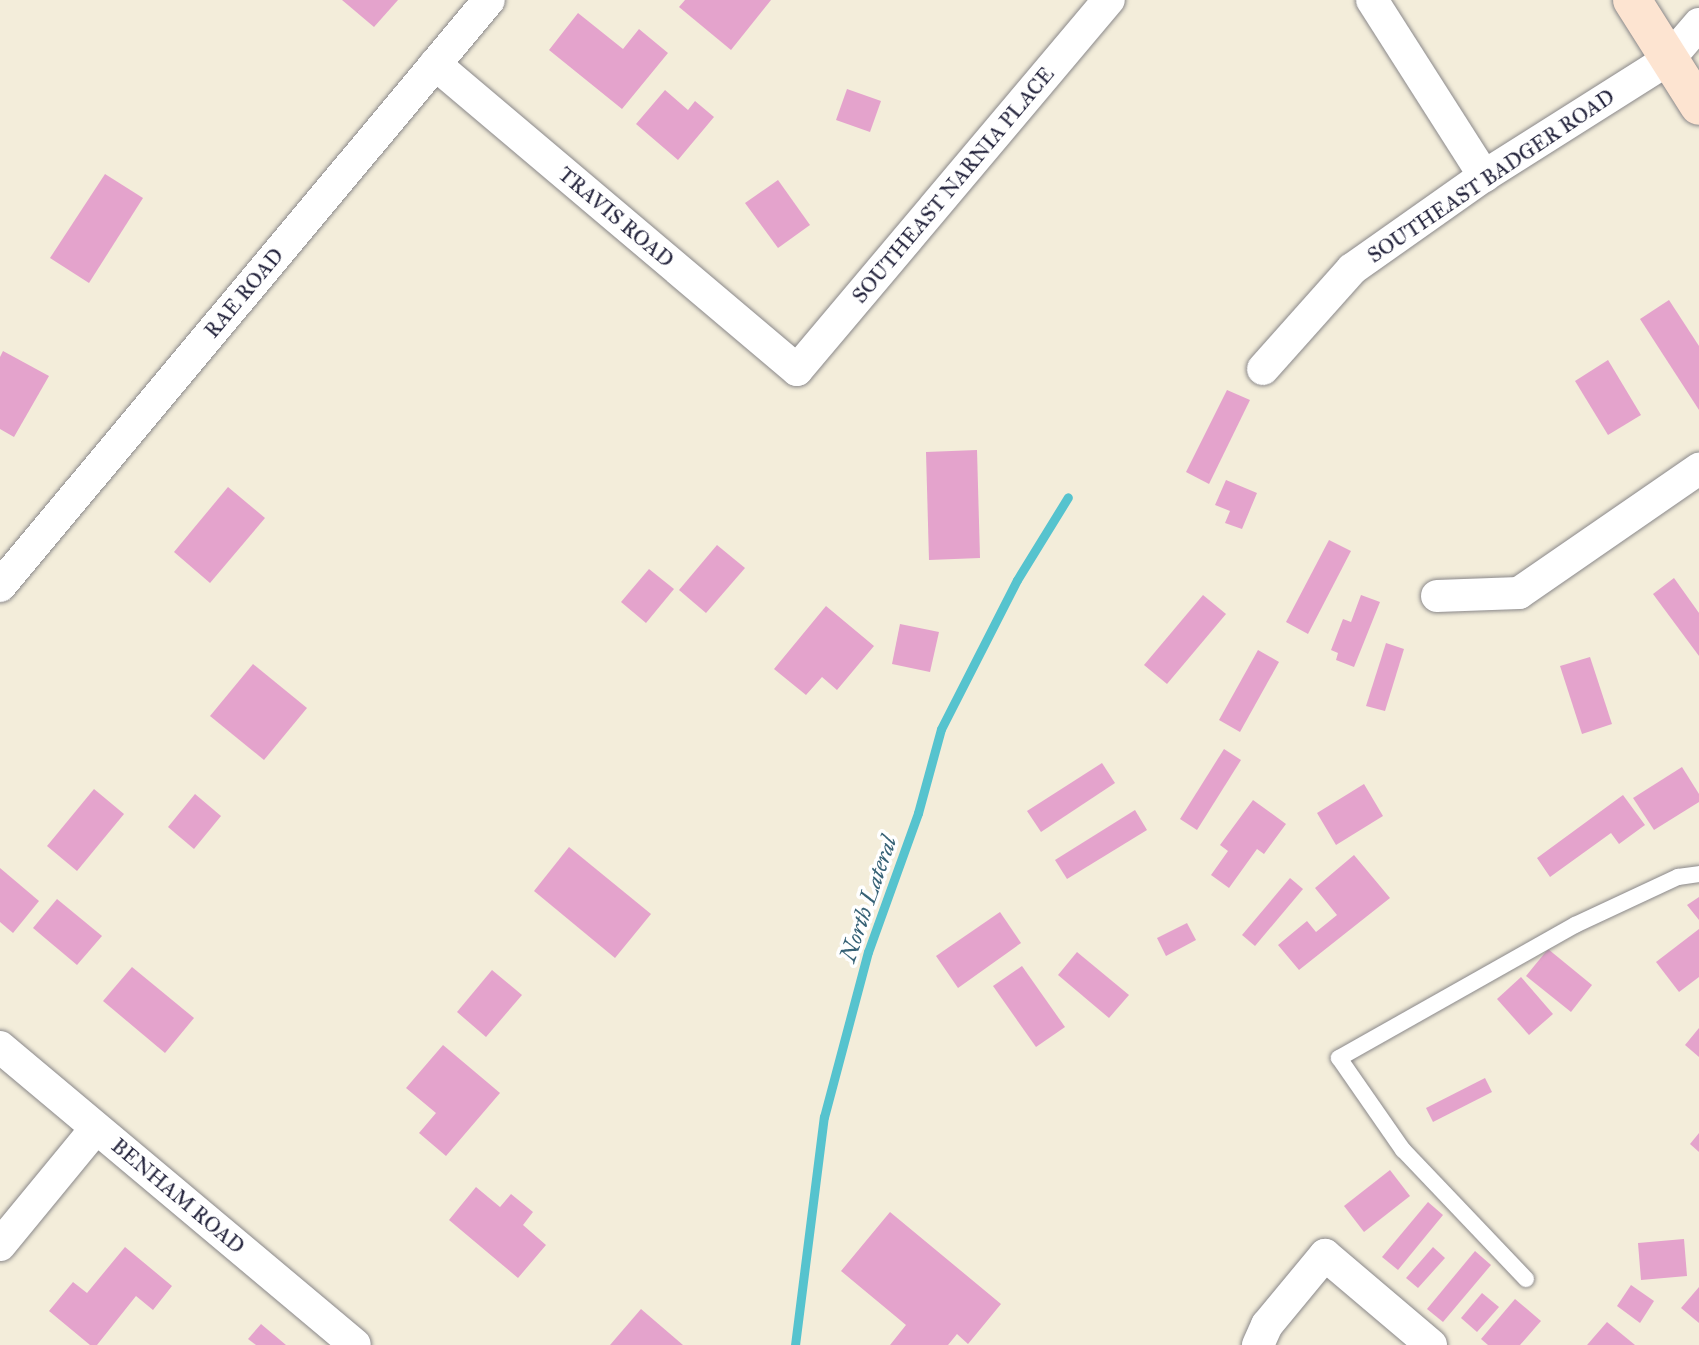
<!DOCTYPE html>
<html>
<head>
<meta charset="utf-8">
<style>
  body { margin:0 }
  #map { position:relative; width:1699px; height:1345px; overflow:hidden; background:#f3edda; font-family:"IM FELL Great Primer",serif }
  div>[style] { position:absolute }
  [style*='--x'] { left:calc(var(--x)*1px); top:calc(var(--y)*1px); width:calc(var(--w)*1px); rotate:calc(var(--a)*1deg) }
  .stream>* { height:9px; margin:-4.5px; padding:0 4.5px; transform-origin:4.5px; border-radius:4.5px; background:#56c3ce }
  .building>* { inset:0; background:#e4a3cc }
  .roads { filter:drop-shadow(0 0 2px #8a888a) drop-shadow(0 0 2px #8a888a) }
  .lane>* { height:16px; margin:-8px; padding:0 8px; transform-origin:8px; border-radius:8px; background:#fff }
  .street>* { height:32px; margin:-16px; padding:0 16px; transform-origin:16px; border-radius:16px; background:#fff }
  .secondary>* { height:38px; margin:-19px; padding:0 19px; transform-origin:19px; border-radius:19px; background:#fde4d1 }
  span { translate:-50% -50%; white-space:nowrap; text-align:center; line-height:1.15; -webkit-text-stroke:7px #fff; paint-order:stroke }
  .street-label { font-size:21px; color:#22223b }
  .water-label { font-size:23px; color:#376276; font-style:italic }
</style>
</head>
<body>
<div id="map">
  <div class="stream">
    <i style="--x:795;--y:1345;--w:230;--a:-82.8"></i>
    <i style="--x:824;--y:1117;--w:171;--a:-75.1"></i>
    <i style="--x:868;--y:952;--w:148;--a:-70.2"></i>
    <i style="--x:918;--y:813;--w:87;--a:-74.7"></i>
    <i style="--x:941;--y:729;--w:167;--a:-63"></i>
    <i style="--x:1017;--y:580;--w:97;--a:-58.4"></i>
  </div>
  <div class="building">
    <i style="clip-path:polygon(342px 0,398px 0,374px 27px)"></i>
    <i style="clip-path:polygon(685px 0,771px 0,731px 50px,679px 7px)"></i>
    <i style="clip-path:polygon(578px 13px,623px 49px,639px 29px,668px 53px,622px 109px,549px 50px)"></i>
    <i style="clip-path:polygon(847px 89px,881px 101px,870px 132px,836px 120px)"></i>
    <i style="clip-path:polygon(665px 90px,688px 110px,695px 101px,714px 117px,678px 160px,636px 124px)"></i>
    <i style="clip-path:polygon(105px 174px,143px 198px,89px 283px,50px 258px)"></i>
    <i style="clip-path:polygon(778px 180px,810px 225px,778px 248px,745px 203px)"></i>
    <i style="clip-path:polygon(1669px 300px,1699px 346px,1699px 410px,1640px 319px)"></i>
    <i style="clip-path:polygon(3px 351px,49px 376px,14px 437px,0 429px,0 357px)"></i>
    <i style="clip-path:polygon(1608px 360px,1641px 415px,1608px 435px,1575px 381px)"></i>
    <i style="clip-path:polygon(1227px 390px,1250px 400px,1209px 484px,1186px 472px)"></i>
    <i style="clip-path:polygon(977px 450px,980px 558px,929px 560px,926px 452px)"></i>
    <i style="clip-path:polygon(1226px 480px,1257px 493px,1242px 529px,1225px 523px,1230px 511px,1215px 505px)"></i>
    <i style="clip-path:polygon(228px 487px,265px 518px,210px 583px,174px 552px)"></i>
    <i style="clip-path:polygon(1329px 540px,1351px 551px,1308px 634px,1286px 622px)"></i>
    <i style="clip-path:polygon(717px 545px,745px 568px,706px 613px,679px 590px)"></i>
    <i style="clip-path:polygon(649px 569px,674px 589px,646px 623px,621px 602px)"></i>
    <i style="clip-path:polygon(1674px 578px,1699px 613px,1699px 656px,1653px 594px)"></i>
    <i style="clip-path:polygon(1203px 595px,1226px 614px,1167px 684px,1144px 665px)"></i>
    <i style="clip-path:polygon(1361px 595px,1380px 602px,1354px 667px,1336px 660px,1338px 653px,1331px 650px,1343px 619px,1351px 622px)"></i>
    <i style="clip-path:polygon(826px 606px,874px 646px,837px 690px,822px 677px,806px 695px,774px 669px)"></i>
    <i style="clip-path:polygon(900px 624px,939px 632px,930px 672px,892px 664px)"></i>
    <i style="clip-path:polygon(1386px 643px,1404px 649px,1385px 711px,1366px 706px)"></i>
    <i style="clip-path:polygon(1258px 650px,1279px 662px,1240px 732px,1219px 720px)"></i>
    <i style="clip-path:polygon(1590px 657px,1612px 724px,1582px 734px,1560px 666px)"></i>
    <i style="clip-path:polygon(253px 664px,307px 708px,264px 760px,210px 716px)"></i>
    <i style="clip-path:polygon(1224px 749px,1241px 760px,1197px 830px,1180px 819px)"></i>
    <i style="clip-path:polygon(1102px 763px,1115px 783px,1041px 832px,1027px 811px)"></i>
    <i style="clip-path:polygon(1682px 767px,1699px 794px,1699px 802px,1654px 830px,1633px 798px)"></i>
    <i style="clip-path:polygon(1364px 784px,1383px 816px,1336px 845px,1317px 813px)"></i>
    <i style="clip-path:polygon(94px 789px,124px 814px,77px 871px,47px 846px)"></i>
    <i style="clip-path:polygon(195px 794px,221px 816px,194px 849px,168px 827px)"></i>
    <i style="clip-path:polygon(1623px 795px,1645px 825px,1619px 844px,1611px 833px,1550px 877px,1537px 858px)"></i>
    <i style="clip-path:polygon(1253px 800px,1286px 824px,1264px 854px,1257px 849px,1229px 888px,1211px 875px,1228px 851px,1220px 845px)"></i>
    <i style="clip-path:polygon(1135px 810px,1147px 830px,1067px 879px,1055px 860px)"></i>
    <i style="clip-path:polygon(569px 847px,651px 914px,615px 958px,534px 891px)"></i>
    <i style="clip-path:polygon(1354px 855px,1390px 898px,1299px 970px,1278px 945px,1307px 921px,1316px 932px,1337px 915px,1315px 888px)"></i>
    <i style="clip-path:polygon(0 868px,39px 901px,13px 933px,0 922px)"></i>
    <i style="clip-path:polygon(1290px 878px,1303px 889px,1255px 946px,1242px 935px)"></i>
    <i style="clip-path:polygon(1699px 897px,1699px 920px,1687px 905px)"></i>
    <i style="clip-path:polygon(57px 899px,102px 936px,77px 965px,33px 928px)"></i>
    <i style="clip-path:polygon(1000px 912px,1021px 943px,958px 988px,936px 956px)"></i>
    <i style="clip-path:polygon(1187px 923px,1196px 940px,1166px 956px,1157px 938px)"></i>
    <i style="clip-path:polygon(1699px 929px,1699px 977px,1679px 992px,1656px 962px)"></i>
    <i style="clip-path:polygon(1548px 949px,1592px 985px,1571px 1012px,1526px 976px)"></i>
    <i style="clip-path:polygon(1077px 952px,1129px 995px,1109px 1018px,1058px 975px)"></i>
    <i style="clip-path:polygon(1022px 966px,1065px 1027px,1036px 1047px,993px 986px)"></i>
    <i style="clip-path:polygon(132px 967px,194px 1018px,165px 1053px,103px 1001px)"></i>
    <i style="clip-path:polygon(492px 970px,522px 995px,486px 1037px,457px 1012px)"></i>
    <i style="clip-path:polygon(1521px 977px,1553px 1014px,1529px 1035px,1497px 999px)"></i>
    <i style="clip-path:polygon(1699px 1028px,1699px 1057px,1685px 1045px)"></i>
    <i style="clip-path:polygon(443px 1045px,500px 1093px,446px 1156px,419px 1133px,436px 1113px,406px 1088px)"></i>
    <i style="clip-path:polygon(1485px 1078px,1492px 1092px,1433px 1122px,1426px 1108px)"></i>
    <i style="clip-path:polygon(1699px 1133px,1699px 1152px,1690px 1144px)"></i>
    <i style="clip-path:polygon(1390px 1170px,1410px 1196px,1364px 1232px,1344px 1206px)"></i>
    <i style="clip-path:polygon(476px 1187px,500px 1207px,511px 1194px,533px 1212px,523px 1225px,546px 1245px,518px 1278px,449px 1220px)"></i>
    <i style="clip-path:polygon(1428px 1202px,1443px 1215px,1398px 1270px,1382px 1257px)"></i>
    <i style="clip-path:polygon(890px 1212px,1001px 1304px,968px 1344px,957px 1334px,948px 1345px,890px 1345px,906px 1325px,841px 1271px)"></i>
    <i style="clip-path:polygon(1684px 1239px,1687px 1276px,1641px 1280px,1638px 1243px)"></i>
    <i style="clip-path:polygon(125px 1247px,172px 1286px,153px 1310px,136px 1296px,97px 1345px,90px 1345px,49px 1311px,73px 1282px,87px 1293px)"></i>
    <i style="clip-path:polygon(1433px 1247px,1445px 1258px,1418px 1288px,1406px 1278px)"></i>
    <i style="clip-path:polygon(1475px 1251px,1491px 1265px,1443px 1322px,1427px 1309px)"></i>
    <i style="clip-path:polygon(1631px 1285px,1654px 1301px,1640px 1323px,1617px 1306px)"></i>
    <i style="clip-path:polygon(1699px 1287px,1699px 1323px,1681px 1308px)"></i>
    <i style="clip-path:polygon(1482px 1293px,1499px 1307px,1477px 1332px,1461px 1318px)"></i>
    <i style="clip-path:polygon(1515px 1299px,1541px 1321px,1520px 1345px,1488px 1345px,1481px 1339px)"></i>
    <i style="clip-path:polygon(641px 1309px,683px 1345px,610px 1345px)"></i>
    <i style="clip-path:polygon(1607px 1322px,1635px 1345px,1587px 1345px)"></i>
    <i style="clip-path:polygon(261px 1324px,286px 1345px,256px 1345px,248px 1339px)"></i>
  </div>
  <div class="roads">
    <div class="lane">
      <i style="--x:1526;--y:1279;--w:178;--a:-133.6"></i>
      <i style="--x:1403;--y:1150;--w:112;--a:-124.8"></i>
      <i style="--x:1339;--y:1058;--w:271;--a:-29.4"></i>
      <i style="--x:1575;--y:925;--w:114;--a:-25"></i>
      <i style="--x:1678;--y:877;--w:21;--a:-8"></i>
    </div>
    <div class="street">
      <i style="--x:1372;--y:0;--w:209;--a:57.5"></i>
      <i style="--x:435;--y:64;--w:474;--a:40.2"></i>
      <i style="--x:797;--y:370;--w:484;--a:-49.9"></i>
      <i style="--x:1263;--y:369;--w:134;--a:-48.3"></i>
      <i style="--x:1352;--y:269;--w:161;--a:-35.2"></i>
      <i style="--x:1484;--y:176;--w:219;--a:-32.3"></i>
      <i style="--x:1669;--y:59;--w:46;--a:-49.4"></i>
      <i style="--x:0;--y:586;--w:763;--a:-50.16"></i>
      <i style="--x:1437;--y:596;--w:82;--a:-2.1"></i>
      <i style="--x:1519;--y:593;--w:219;--a:-34.6"></i>
      <i style="--x:0;--y:1047;--w:463;--a:40"></i>
      <i style="--x:0;--y:1245;--w:151;--a:-50.6"></i>
      <i style="--x:1258;--y:1345;--w:22;--a:-66"></i>
      <i style="--x:1267;--y:1325;--w:91;--a:-50.4"></i>
      <i style="--x:1325;--y:1255;--w:139;--a:40.3"></i>
    </div>
    <div class="secondary">
      <i style="--x:1632;--y:0;--w:125;--a:57.7"></i>
    </div>
  </div>
  <div class="street-label">
    <span style="left:1491px;top:176px;rotate:-34deg">SOUTHEAST BADGER ROAD</span>
    <span style="left:953px;top:185px;rotate:-50deg">SOUTHEAST NARNIA PLACE</span>
    <span style="left:616px;top:217px;rotate:40deg">TRAVIS ROAD</span>
    <span style="left:244px;top:293px;rotate:-50deg">RAE ROAD</span>
    <span style="left:178px;top:1196px;rotate:40deg">BENHAM ROAD</span>
  </div>
  <div class="water-label">
    <span style="left:868px;top:899px;rotate:-71deg">North Lateral</span>
  </div>
</div>
</body>
</html>
